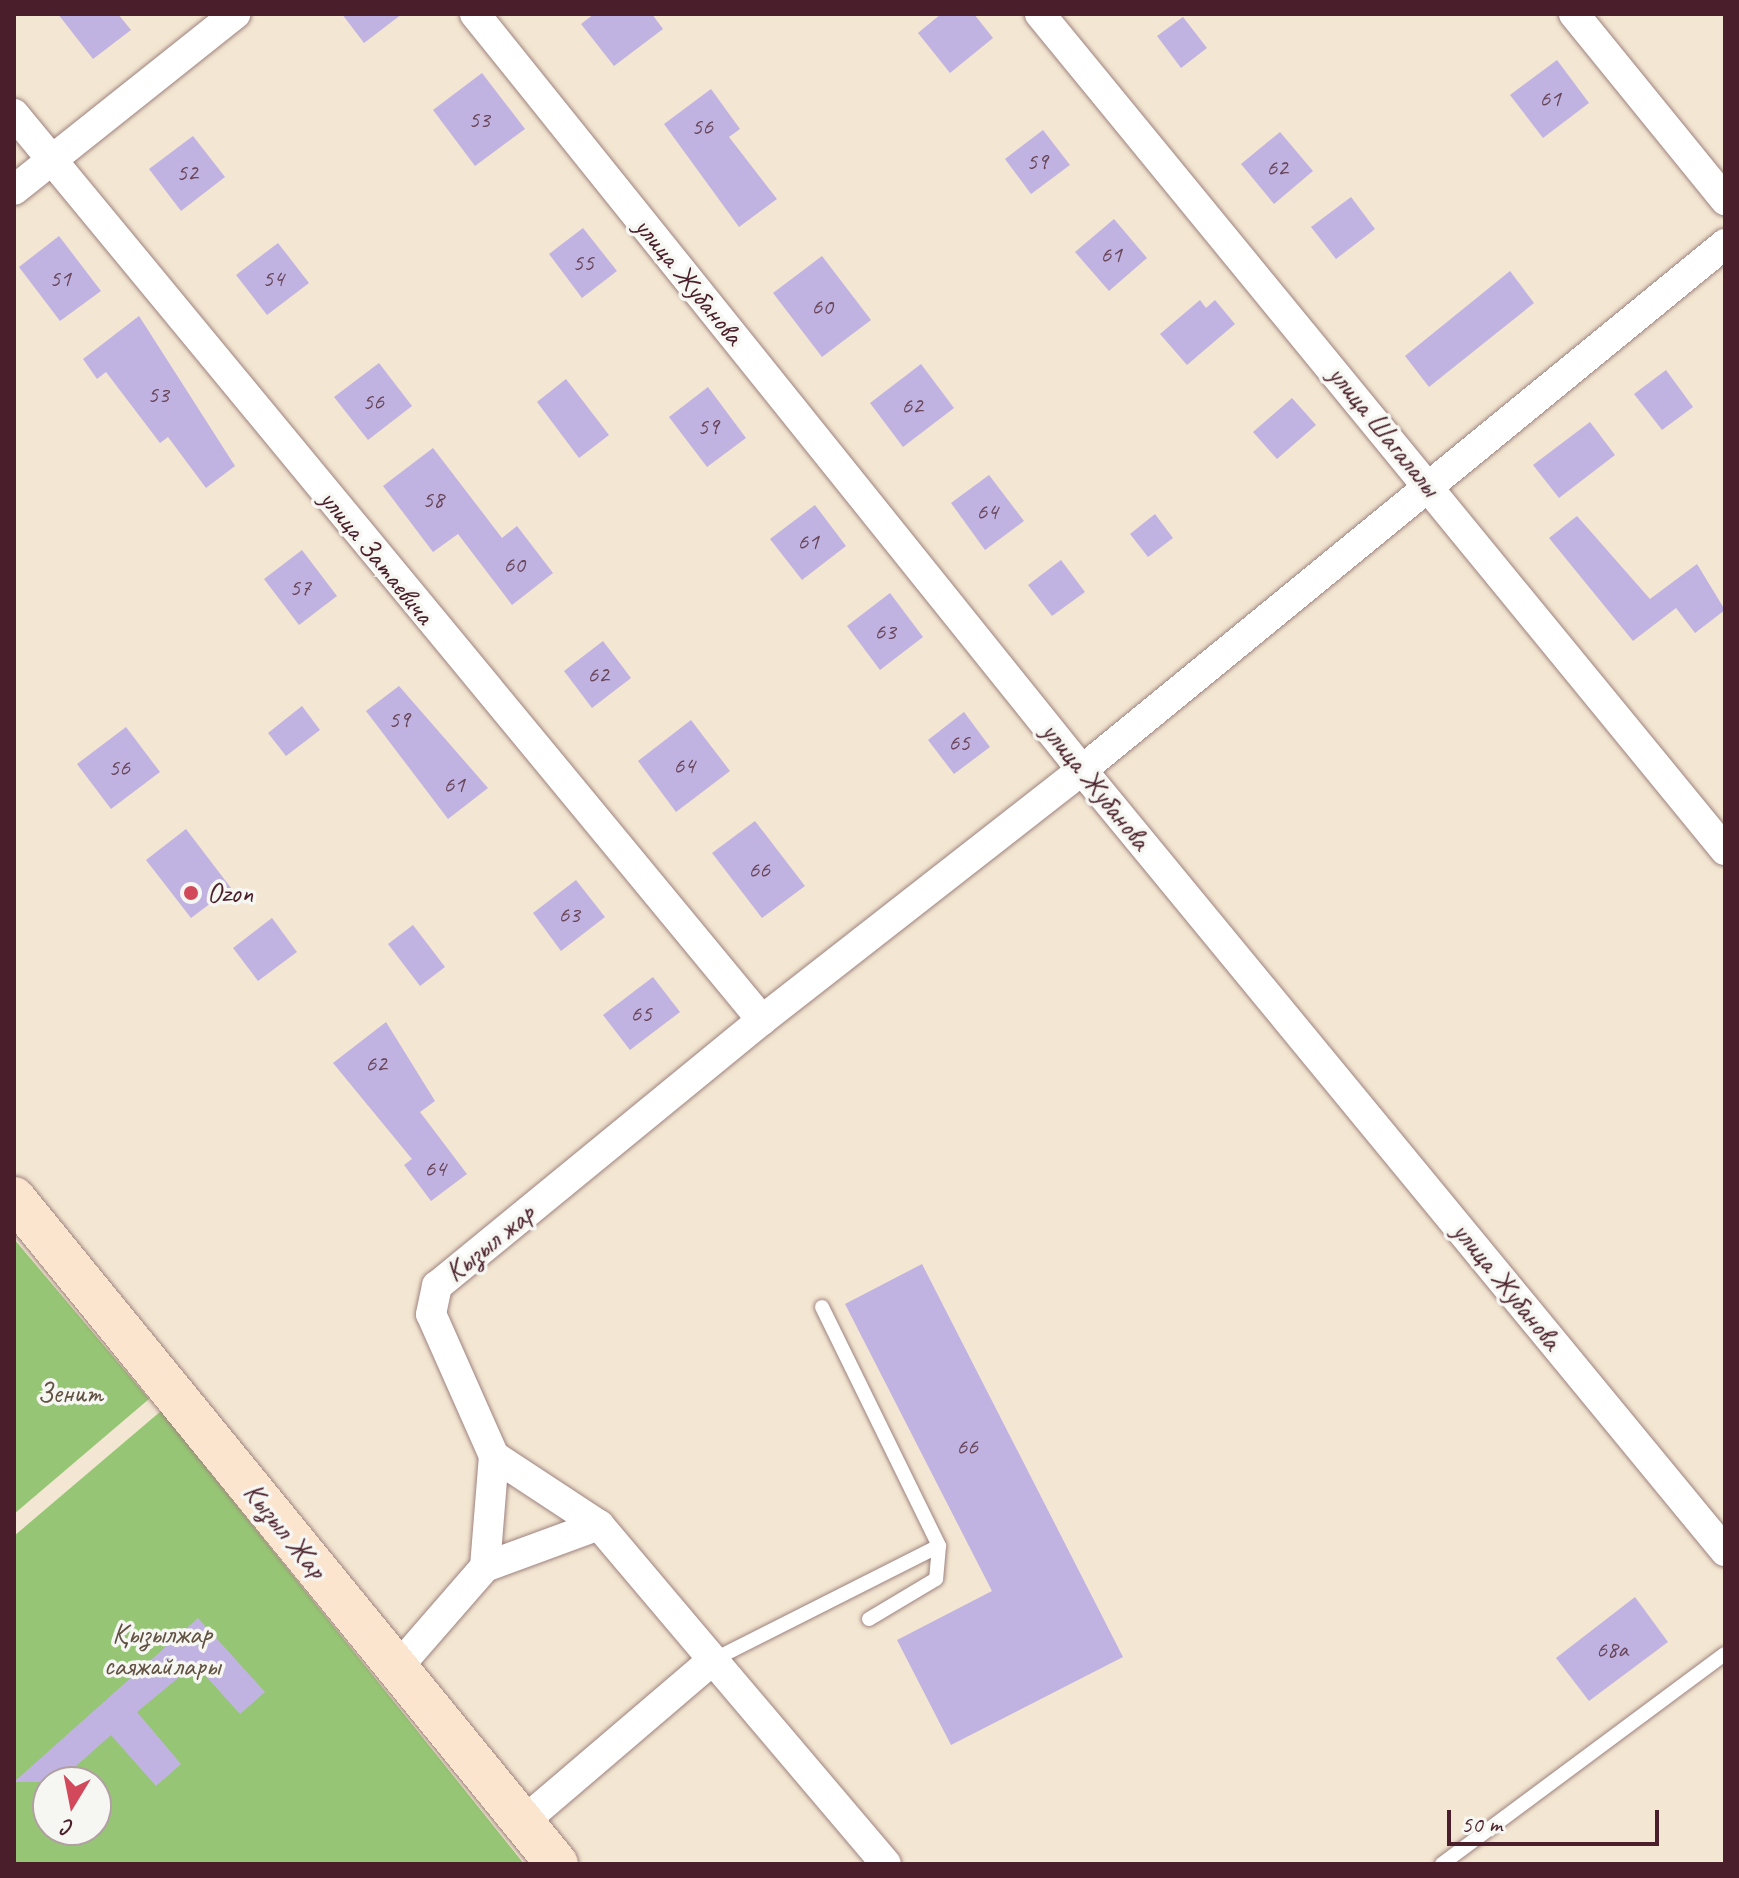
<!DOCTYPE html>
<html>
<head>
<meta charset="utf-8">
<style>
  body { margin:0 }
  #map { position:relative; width:1739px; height:1878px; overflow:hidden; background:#f3e6d2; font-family:Caveat,sans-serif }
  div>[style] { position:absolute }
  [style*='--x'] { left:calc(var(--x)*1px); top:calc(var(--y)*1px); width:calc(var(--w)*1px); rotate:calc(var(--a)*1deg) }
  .green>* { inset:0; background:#96c675 }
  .building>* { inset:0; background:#c1b3e1 }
  .roads { filter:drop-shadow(0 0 2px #9e827e) drop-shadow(0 0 2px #9e827e) }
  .lane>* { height:14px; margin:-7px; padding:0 7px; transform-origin:7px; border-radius:7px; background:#fff }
  .street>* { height:30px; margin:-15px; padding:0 15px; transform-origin:15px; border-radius:15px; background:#fff }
  .secondary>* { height:42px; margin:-21px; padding:0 21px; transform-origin:21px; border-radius:21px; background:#fce5cf }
  .dots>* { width:22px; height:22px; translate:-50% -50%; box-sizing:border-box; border:4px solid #f6f6f2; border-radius:50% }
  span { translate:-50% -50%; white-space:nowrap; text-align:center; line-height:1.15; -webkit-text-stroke:7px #f6f6f2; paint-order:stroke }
  .number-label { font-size:24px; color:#684458 }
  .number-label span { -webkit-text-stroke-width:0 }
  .street-label { font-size:28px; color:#4a1f2b }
  .poi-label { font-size:28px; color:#4a1f2b }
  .left { translate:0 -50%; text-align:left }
  .park-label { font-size:28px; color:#615141 }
  .frame { position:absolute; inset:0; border:16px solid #4a1f2b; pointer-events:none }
  .north { position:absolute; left:32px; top:1766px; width:80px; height:80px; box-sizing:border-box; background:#f6f6f2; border:2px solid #b1a0a2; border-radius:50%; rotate:190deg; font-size:22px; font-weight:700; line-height:32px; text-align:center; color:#4a1f2b }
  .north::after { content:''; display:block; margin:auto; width:28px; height:36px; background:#d1495b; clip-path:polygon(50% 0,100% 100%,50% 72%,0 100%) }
  .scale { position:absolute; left:1447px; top:1810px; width:212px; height:36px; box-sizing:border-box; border:4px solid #4a1f2b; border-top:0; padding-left:10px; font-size:24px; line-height:28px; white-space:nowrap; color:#4a1f2b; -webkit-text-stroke:6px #f6f6f2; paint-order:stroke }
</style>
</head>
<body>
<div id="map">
  <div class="green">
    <i style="clip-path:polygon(14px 1239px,149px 1399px,14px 1514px)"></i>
    <i style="clip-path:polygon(evenodd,161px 1411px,524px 1864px,14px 1864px,14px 1536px,161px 1411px,48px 1782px,96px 1782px,96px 1830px,48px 1830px,48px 1782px)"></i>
  </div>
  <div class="building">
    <i style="clip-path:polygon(58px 14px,118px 14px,131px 30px,93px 59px)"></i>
    <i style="clip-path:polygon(342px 14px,402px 14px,364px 43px)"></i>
    <i style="clip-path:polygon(594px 14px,652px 14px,663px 29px,614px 66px,581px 24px)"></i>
    <i style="clip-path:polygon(941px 14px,974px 14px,993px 38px,950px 73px,918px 33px)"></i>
    <i style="clip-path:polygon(1183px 17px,1207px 48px,1181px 68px,1157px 36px)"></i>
    <i style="clip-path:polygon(1557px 60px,1589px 103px,1543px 138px,1510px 95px)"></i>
    <i style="clip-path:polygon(482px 73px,525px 129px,475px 166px,433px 110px)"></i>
    <i style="clip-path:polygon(711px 89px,740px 129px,729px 137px,777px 199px,739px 227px,664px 124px)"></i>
    <i style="clip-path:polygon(1043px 130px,1070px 165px,1031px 194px,1005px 159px)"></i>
    <i style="clip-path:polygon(1280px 132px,1313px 171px,1274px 204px,1241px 164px)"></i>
    <i style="clip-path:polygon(193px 136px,225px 177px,181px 211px,149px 169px)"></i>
    <i style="clip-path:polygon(1351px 197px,1375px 229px,1336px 259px,1311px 227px)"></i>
    <i style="clip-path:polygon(1114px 219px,1147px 258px,1109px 291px,1075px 252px)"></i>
    <i style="clip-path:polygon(583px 228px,617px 271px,582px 298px,549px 254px)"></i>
    <i style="clip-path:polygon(59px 236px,101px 291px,60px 321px,19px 267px)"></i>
    <i style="clip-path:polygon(278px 243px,309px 283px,267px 315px,236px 275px)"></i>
    <i style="clip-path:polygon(822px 256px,871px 320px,822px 357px,773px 293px)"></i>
    <i style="clip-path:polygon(1510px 271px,1534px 303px,1429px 387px,1405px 356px)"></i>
    <i style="clip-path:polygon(1200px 300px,1206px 308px,1215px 300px,1235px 324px,1187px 365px,1160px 334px)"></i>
    <i style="clip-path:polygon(139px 316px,235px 466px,206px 488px,168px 437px,160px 443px,106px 372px,97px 379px,83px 359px)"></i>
    <i style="clip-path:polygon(379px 363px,412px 406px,368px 440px,334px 397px)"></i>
    <i style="clip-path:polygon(921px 364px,954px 408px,903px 447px,870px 403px)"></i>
    <i style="clip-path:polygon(1666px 370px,1693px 407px,1662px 430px,1634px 394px)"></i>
    <i style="clip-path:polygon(566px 379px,609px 435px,579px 458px,537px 402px)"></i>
    <i style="clip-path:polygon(708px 387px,746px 438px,707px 467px,669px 417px)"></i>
    <i style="clip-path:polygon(1292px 398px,1316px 425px,1277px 459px,1253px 432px)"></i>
    <i style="clip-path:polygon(1590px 422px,1615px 455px,1559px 498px,1533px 465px)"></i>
    <i style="clip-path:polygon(433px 448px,502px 538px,517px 526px,553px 573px,512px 605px,458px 534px,433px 552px,383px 486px)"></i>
    <i style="clip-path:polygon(989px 475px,1024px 521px,985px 550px,951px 503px)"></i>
    <i style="clip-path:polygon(815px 505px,846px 546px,802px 580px,770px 539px)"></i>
    <i style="clip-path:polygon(1155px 514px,1173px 538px,1148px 557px,1130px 534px)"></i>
    <i style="clip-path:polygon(1577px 516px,1650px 599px,1697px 564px,1725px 610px,1695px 633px,1676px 608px,1633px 641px,1549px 538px)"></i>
    <i style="clip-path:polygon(302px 550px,337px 596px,299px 625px,264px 579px)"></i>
    <i style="clip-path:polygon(1061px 560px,1085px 592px,1052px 616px,1028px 585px)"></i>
    <i style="clip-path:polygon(890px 593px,923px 637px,880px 670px,847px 626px)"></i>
    <i style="clip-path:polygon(603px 641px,631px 678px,592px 708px,564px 671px)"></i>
    <i style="clip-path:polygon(399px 686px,488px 788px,448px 819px,366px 711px)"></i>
    <i style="clip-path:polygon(302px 706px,320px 730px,286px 756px,268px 733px)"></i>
    <i style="clip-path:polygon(964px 712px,990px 747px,954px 774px,928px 740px)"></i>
    <i style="clip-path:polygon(691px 720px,730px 771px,676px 812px,638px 761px)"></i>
    <i style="clip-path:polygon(126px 727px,160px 772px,111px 809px,77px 764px)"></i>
    <i style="clip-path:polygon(755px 821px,805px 886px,762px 918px,712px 853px)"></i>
    <i style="clip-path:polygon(186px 829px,231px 888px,191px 918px,146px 860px)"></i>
    <i style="clip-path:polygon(576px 880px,605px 917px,561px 951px,533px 913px)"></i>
    <i style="clip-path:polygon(272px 918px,297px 952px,258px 981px,233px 948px)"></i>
    <i style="clip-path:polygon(413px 925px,445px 967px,420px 986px,388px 944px)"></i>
    <i style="clip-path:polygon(653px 977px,680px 1012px,630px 1050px,603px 1015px)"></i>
    <i style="clip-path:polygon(386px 1022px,435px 1101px,420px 1112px,467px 1174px,431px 1201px,404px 1165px,412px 1159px,333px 1063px)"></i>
    <i style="clip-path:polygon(922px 1264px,1123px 1657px,951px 1745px,897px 1640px,992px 1591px,845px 1304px)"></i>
    <i style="clip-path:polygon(1635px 1597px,1668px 1642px,1589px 1701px,1556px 1658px)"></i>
    <i style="clip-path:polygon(198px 1618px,265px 1692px,240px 1714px,195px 1664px,137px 1712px,181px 1764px,156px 1786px,111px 1735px,58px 1782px,14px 1782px)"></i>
  </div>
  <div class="roads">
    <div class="lane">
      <i style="--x:822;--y:1307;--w:266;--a:63.9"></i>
      <i style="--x:713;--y:1660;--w:253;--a:-26.8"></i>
      <i style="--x:939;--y:1546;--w:33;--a:95"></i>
      <i style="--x:936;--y:1579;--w:78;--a:149.2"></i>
      <i style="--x:1442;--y:1864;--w:352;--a:-36.6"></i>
    </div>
    <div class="street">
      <i style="--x:475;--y:14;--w:970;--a:51.24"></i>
      <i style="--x:1082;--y:770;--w:1012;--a:50.54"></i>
      <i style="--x:1040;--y:14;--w:1081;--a:50.67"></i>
      <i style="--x:1574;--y:14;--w:240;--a:50.9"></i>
      <i style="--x:14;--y:114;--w:1175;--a:50.46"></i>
      <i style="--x:762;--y:1020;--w:406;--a:-38"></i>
      <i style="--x:1082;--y:770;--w:831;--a:-39.28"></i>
      <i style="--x:14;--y:190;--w:283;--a:-38.5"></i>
      <i style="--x:494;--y:1456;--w:126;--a:33.3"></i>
      <i style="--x:599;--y:1525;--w:177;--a:49.8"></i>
      <i style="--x:485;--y:1567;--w:121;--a:-20.2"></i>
      <i style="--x:398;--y:1667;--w:133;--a:-49"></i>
      <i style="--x:485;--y:1567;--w:111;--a:-85.4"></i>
      <i style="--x:494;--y:1456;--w:155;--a:-113.9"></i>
      <i style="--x:431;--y:1314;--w:29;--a:-78"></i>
      <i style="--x:437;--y:1286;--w:420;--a:-39.3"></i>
      <i style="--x:523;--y:1822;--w:250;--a:-40.5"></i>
      <i style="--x:713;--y:1660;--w:267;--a:49.7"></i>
    </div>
    <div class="secondary">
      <i style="--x:14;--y:1198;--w:859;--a:50.81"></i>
    </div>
  </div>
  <div class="dots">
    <i style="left:191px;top:893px;background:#d1495b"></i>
  </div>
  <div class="number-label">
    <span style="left:1550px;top:99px">61</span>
    <span style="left:479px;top:120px">53</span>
    <span style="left:702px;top:127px">56</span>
    <span style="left:1037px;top:162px">59</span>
    <span style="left:1277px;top:168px">62</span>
    <span style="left:187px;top:173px">52</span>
    <span style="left:1111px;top:255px">61</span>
    <span style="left:583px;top:263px">55</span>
    <span style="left:60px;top:279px">51</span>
    <span style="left:273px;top:279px">54</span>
    <span style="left:822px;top:307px">60</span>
    <span style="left:158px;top:395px">53</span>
    <span style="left:373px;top:402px">56</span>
    <span style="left:912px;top:406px">62</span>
    <span style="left:708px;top:427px">59</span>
    <span style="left:433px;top:500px">58</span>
    <span style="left:987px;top:512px">64</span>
    <span style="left:808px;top:542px">61</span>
    <span style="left:514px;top:565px">60</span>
    <span style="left:300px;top:588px">57</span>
    <span style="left:885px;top:632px">63</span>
    <span style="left:598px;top:675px">62</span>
    <span style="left:399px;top:720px">59</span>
    <span style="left:959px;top:743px">65</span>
    <span style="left:684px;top:766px">64</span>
    <span style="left:119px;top:768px">56</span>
    <span style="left:454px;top:785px">61</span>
    <span style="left:759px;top:870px">66</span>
    <span style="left:569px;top:915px">63</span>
    <span style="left:641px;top:1014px">65</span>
    <span style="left:376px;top:1064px">62</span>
    <span style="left:435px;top:1169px">64</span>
    <span style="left:967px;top:1447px">66</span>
    <span style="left:1612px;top:1650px">68а</span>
  </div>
  <div class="street-label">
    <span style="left:689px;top:281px;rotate:51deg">улица Жубанова</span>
    <span style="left:1384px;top:431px;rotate:51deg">улица Шагалалы</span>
    <span style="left:377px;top:557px;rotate:51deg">улица Затаевича</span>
    <span style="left:1096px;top:786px;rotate:51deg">улица Жубанова</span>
    <span style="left:490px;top:1243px;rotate:-39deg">Кызыл жар</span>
    <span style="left:1507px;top:1286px;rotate:51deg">улица Жубанова</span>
    <span style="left:285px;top:1531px;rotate:51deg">Кызыл Жар</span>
  </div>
  <div class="poi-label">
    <span class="left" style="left:207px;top:893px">Ozon</span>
  </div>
  <div class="park-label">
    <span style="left:70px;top:1393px">Зенит</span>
    <span style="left:162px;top:1650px">Қызылжар<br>саяжайлары</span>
  </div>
  <div class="frame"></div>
  <div class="north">С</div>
  <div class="scale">50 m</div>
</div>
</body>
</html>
